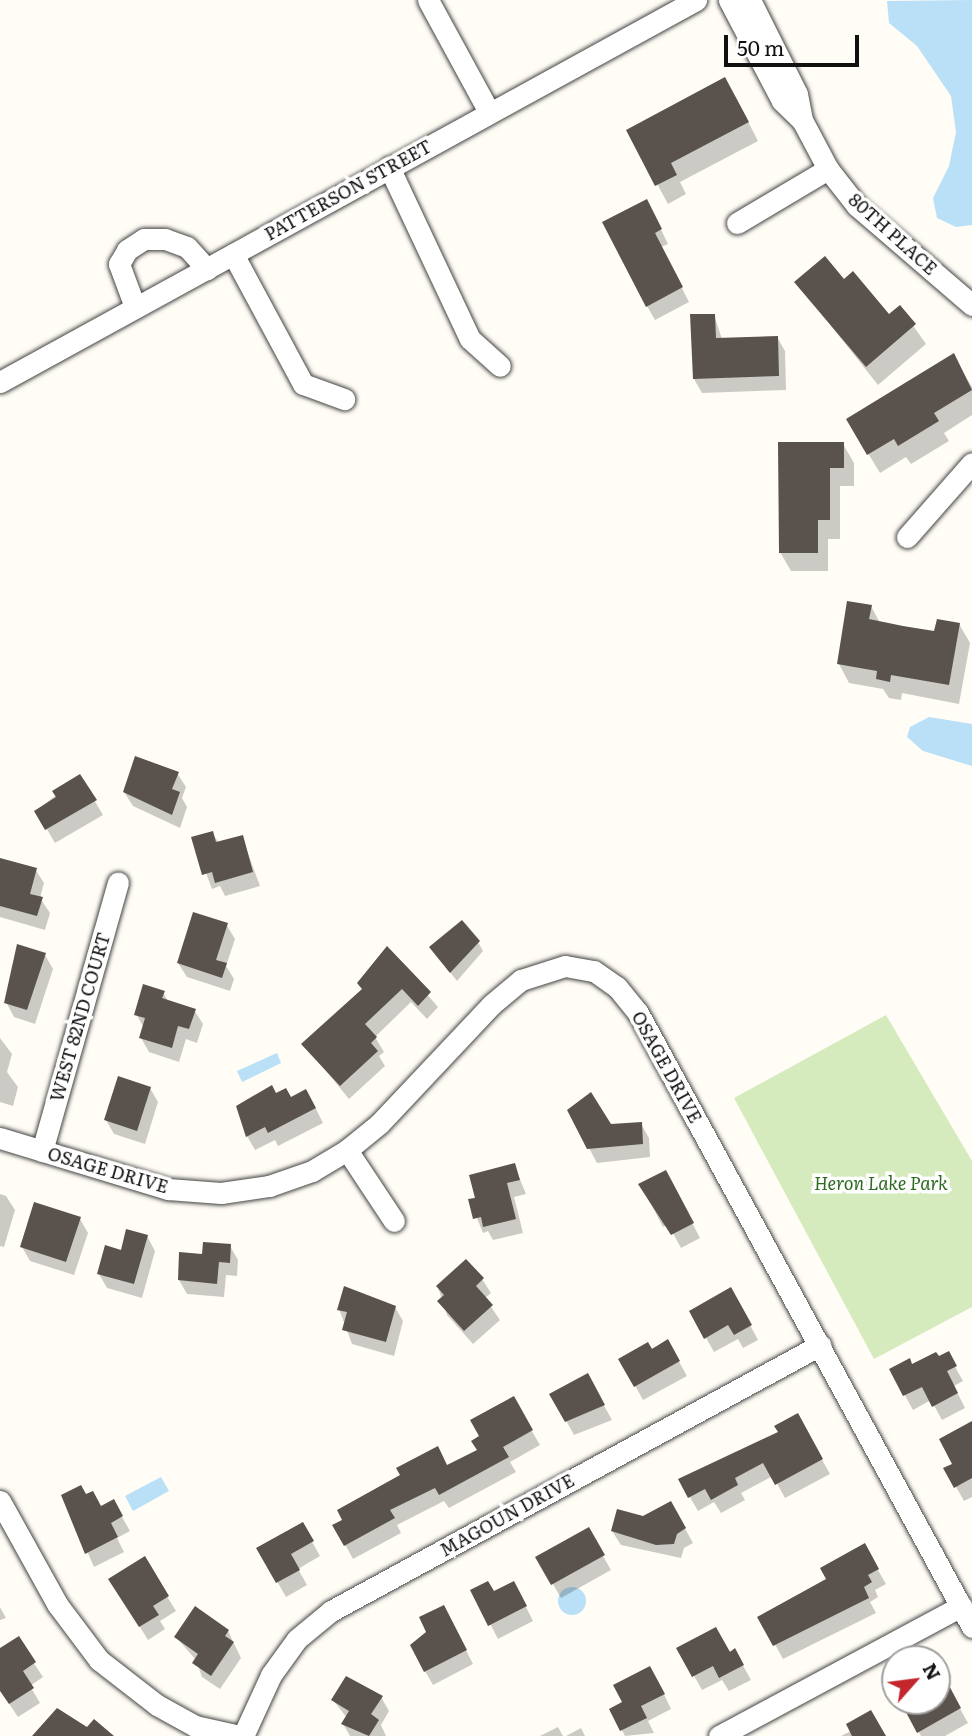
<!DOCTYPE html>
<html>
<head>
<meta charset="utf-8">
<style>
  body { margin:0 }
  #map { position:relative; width:972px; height:1736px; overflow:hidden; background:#fffdf5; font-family:Literata,serif }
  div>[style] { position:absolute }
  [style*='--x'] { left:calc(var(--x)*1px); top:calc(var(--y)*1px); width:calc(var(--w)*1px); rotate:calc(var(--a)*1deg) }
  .green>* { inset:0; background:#d5ebbd }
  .water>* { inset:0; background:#b9e0f7 }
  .round { border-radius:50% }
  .shadow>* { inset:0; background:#0003 }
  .building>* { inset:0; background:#5a524d }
  .roads { filter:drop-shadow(0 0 2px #444) drop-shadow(0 0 2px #444) }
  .minor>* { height:21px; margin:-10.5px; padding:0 10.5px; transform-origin:10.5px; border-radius:10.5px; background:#fff }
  span { translate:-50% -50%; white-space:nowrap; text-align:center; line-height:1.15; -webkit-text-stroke:7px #fff; paint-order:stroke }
  .street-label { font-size:18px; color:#111 }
  .park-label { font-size:18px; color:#2f6b1f; font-style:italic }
  .north { position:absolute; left:881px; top:1645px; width:70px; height:70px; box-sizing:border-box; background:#fff; border:2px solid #a0a0a0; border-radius:50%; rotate:62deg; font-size:19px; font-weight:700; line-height:28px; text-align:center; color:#111 }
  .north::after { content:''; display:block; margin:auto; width:24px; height:32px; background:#c4262e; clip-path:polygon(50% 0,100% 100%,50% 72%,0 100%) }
  .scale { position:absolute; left:724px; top:35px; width:135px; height:32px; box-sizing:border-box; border:4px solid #111; border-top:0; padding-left:9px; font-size:21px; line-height:24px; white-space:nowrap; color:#111; -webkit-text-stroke:5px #fff; paint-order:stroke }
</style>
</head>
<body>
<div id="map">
  <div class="green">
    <i style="clip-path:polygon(886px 1015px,972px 1161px,972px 1307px,874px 1359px,734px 1098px)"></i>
  </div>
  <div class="water">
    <i style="clip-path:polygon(972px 0,972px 225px,956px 227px,937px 218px,933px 198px,949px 166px,956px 132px,951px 96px,917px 46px,889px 23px,887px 1px)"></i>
    <i style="clip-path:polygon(929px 717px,972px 724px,972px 766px,923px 751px,907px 737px,910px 727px)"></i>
    <i style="clip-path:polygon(277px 1053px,281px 1063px,242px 1082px,237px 1071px)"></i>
    <i style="clip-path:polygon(161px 1477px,169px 1491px,133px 1511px,125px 1496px)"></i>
    <i class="round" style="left:558px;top:1587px;width:28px;height:28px"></i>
  </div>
  <div class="shadow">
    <i style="clip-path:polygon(736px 98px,758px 141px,680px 182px,686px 194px,668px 204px,628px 130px)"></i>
    <i style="clip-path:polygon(654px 215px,668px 244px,661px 247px,689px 302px,655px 320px,647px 306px)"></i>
    <i style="clip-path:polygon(843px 281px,889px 317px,900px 307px,926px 344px,878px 385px,797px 283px)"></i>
    <i style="clip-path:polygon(714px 315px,722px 339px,777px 337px,785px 351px,786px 390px,702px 393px,694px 379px,692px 316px)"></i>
    <i style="clip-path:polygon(953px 355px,972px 387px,972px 415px,944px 433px,949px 441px,911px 464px,906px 457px,880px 473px,848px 420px)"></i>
    <i style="clip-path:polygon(843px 444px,854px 463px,854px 486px,840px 486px,840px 539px,828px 539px,828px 571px,791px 571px,780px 552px)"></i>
    <i style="clip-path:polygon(871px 606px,880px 623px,936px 633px,959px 624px,970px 643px,959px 704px,902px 693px,901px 700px,889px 698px,883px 689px,849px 683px,839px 664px)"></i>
    <i style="clip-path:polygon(177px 773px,186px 787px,182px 798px,187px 807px,180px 828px,133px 806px,124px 792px)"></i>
    <i style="clip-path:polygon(80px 776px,103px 815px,55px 843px,36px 811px)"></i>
    <i style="clip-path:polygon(212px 833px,219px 843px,242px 837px,260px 886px,225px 896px,220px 886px,212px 889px,193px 838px)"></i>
    <i style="clip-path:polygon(0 859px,35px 869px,44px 883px,40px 898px,50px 913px,45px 930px,0 917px)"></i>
    <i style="clip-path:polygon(226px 924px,235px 939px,226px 966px,234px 979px,230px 991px,187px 977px,178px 963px)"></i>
    <i style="clip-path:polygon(478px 942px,483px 951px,457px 981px,431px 948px)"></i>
    <i style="clip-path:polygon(387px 949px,438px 1007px,427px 1019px,411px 1002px,375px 1037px,384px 1052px,379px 1056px,385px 1066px,349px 1099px,304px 1044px,363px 990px,359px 984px)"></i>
    <i style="clip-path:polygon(45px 955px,53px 969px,35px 1024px,14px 1017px,6px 1002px)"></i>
    <i style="clip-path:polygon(163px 992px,169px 1003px,194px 1010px,203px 1024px,197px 1043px,186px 1039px,179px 1062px,149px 1052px,141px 1038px,144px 1028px,136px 1014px)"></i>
    <i style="clip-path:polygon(0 1038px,12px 1054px,7px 1072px,18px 1087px,13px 1106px,0 1102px)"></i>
    <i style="clip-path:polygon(150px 1088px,158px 1102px,145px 1144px,114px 1134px,106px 1120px)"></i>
    <i style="clip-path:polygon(276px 1095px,314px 1105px,323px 1123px,278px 1146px,275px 1140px,255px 1150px,247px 1136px)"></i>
    <i style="clip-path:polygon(641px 1124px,649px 1138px,650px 1157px,597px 1163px,589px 1148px)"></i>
    <i style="clip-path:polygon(514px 1165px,526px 1194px,514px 1197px,523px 1233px,493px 1240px,488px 1231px,483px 1233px,470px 1201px)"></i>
    <i style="clip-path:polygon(641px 1185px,673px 1186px,700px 1238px,681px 1248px,668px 1224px,663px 1227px)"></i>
    <i style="clip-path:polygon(0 1194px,6px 1196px,15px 1210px,4px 1247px,0 1246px)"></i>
    <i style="clip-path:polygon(80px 1219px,88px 1233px,74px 1275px,30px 1261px,22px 1247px)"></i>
    <i style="clip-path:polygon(147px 1236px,155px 1251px,142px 1298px,107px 1288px,99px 1274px)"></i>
    <i style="clip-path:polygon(230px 1246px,238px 1260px,237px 1276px,226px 1275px,224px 1297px,187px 1294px,179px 1280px)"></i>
    <i style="clip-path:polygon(482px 1279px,491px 1293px,485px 1298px,500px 1320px,473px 1344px,447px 1315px,438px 1287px)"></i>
    <i style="clip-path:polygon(731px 1289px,758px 1340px,743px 1348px,738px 1339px,714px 1352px,691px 1311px)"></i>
    <i style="clip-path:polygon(395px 1307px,403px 1321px,394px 1356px,352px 1344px,339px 1309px)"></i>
    <i style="clip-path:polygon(668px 1342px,687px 1376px,643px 1400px,621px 1360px)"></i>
    <i style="clip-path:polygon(948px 1354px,963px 1381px,954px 1386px,965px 1408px,942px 1420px,931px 1400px,913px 1410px,891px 1370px)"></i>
    <i style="clip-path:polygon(587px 1375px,612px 1420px,574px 1435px,552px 1395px)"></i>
    <i style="clip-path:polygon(513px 1399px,540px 1445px,510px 1462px,516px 1472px,449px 1508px,444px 1501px,397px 1525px,401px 1533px,353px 1559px,335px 1526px,479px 1451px)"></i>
    <i style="clip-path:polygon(797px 1415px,830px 1474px,785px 1498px,773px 1476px,741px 1493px,745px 1500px,721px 1513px,714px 1502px,698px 1511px,680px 1480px,780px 1433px)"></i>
    <i style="clip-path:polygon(972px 1423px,972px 1497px,964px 1501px,946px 1469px,955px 1464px)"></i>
    <i style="clip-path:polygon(63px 1496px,86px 1496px,101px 1507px,113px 1501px,130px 1531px,117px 1538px,124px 1552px,94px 1567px)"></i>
    <i style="clip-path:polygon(671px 1503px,693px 1543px,684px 1548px,681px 1558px,621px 1545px,612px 1531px)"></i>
    <i style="clip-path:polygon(302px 1524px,320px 1556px,298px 1569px,307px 1585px,286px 1597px,258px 1548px)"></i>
    <i style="clip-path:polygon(588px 1530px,611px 1570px,561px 1598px,538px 1558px)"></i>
    <i style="clip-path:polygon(864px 1546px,886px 1584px,875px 1590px,878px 1597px,870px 1602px,876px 1613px,783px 1659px,760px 1617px,828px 1580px)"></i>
    <i style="clip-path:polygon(144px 1559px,176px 1611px,160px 1621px,165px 1629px,148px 1640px,119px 1593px)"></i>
    <i style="clip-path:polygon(473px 1591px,521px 1597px,533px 1621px,498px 1639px)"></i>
    <i style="clip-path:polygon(0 1607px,6px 1618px,0 1620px)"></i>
    <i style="clip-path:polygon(451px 1621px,473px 1664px,433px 1685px,425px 1671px)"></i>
    <i style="clip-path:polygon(228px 1631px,241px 1658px,220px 1689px,202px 1677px,196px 1660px,176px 1637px)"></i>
    <i style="clip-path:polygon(18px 1639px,43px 1677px,30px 1686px,40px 1703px,18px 1717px,0 1690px,0 1664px)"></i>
    <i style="clip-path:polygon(679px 1649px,735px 1651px,751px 1680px,729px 1691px,722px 1680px,702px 1690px)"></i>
    <i style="clip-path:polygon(943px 1678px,968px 1723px,945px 1736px,921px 1736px,902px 1701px,937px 1701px,937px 1680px)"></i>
    <i style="clip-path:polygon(658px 1682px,671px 1709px,648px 1721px,654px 1733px,625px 1736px,611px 1710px)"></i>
    <i style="clip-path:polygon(381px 1697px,389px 1711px,381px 1725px,386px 1736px,350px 1736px,343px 1724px,347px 1718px,333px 1700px)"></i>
    <i style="clip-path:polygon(558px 1727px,563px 1736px,540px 1736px)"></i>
    <i style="clip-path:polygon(581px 1728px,585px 1736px,566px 1736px)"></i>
    <i style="clip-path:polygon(851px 1731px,884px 1736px,841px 1736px)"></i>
  </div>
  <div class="building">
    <i style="clip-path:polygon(725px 77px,749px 122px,671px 163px,677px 175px,655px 186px,626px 130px)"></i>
    <i style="clip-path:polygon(647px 199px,662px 229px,655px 233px,683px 287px,646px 307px,602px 222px)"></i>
    <i style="clip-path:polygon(825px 256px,844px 279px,853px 271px,889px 314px,900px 305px,916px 324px,866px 367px,794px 282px)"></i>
    <i style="clip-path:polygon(690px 314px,715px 314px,716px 338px,778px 336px,779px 376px,693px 379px)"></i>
    <i style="clip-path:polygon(954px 353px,972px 390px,934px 413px,939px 421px,898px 446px,894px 439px,867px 455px,846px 419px)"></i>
    <i style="clip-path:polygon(778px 442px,844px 442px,844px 468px,830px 468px,830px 520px,818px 520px,818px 553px,779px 553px)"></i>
    <i style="clip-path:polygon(847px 601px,872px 605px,869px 619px,903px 626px,934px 631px,937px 619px,960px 623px,949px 685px,891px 675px,890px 682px,876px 679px,877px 671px,837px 664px)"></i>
    <i style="clip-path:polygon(135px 756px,179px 772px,172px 789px,180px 792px,172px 815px,123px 792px)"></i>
    <i style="clip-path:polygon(80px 774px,97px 800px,45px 830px,34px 811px,56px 797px,52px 791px)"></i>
    <i style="clip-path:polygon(213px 831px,216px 842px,243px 835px,253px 872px,215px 883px,212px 872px,202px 875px,191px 837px)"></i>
    <i style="clip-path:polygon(0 858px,37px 868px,30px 894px,43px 897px,37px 916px,0 906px)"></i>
    <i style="clip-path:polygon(193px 912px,228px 923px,216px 960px,227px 963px,222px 978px,177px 963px)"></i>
    <i style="clip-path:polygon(462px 920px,480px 941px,450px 973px,429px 947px)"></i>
    <i style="clip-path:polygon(17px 944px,46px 953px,27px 1010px,4px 1003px)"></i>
    <i style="clip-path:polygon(387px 946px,431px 992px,418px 1006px,402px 989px,365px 1024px,377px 1037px,371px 1043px,378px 1051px,340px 1086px,301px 1044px,362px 989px,357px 983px)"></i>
    <i style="clip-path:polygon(143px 984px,165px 991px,162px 998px,196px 1009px,189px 1029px,178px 1026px,172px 1048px,139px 1038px,145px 1018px,134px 1015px)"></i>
    <i style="clip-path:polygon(118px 1076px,151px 1087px,137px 1131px,104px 1120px)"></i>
    <i style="clip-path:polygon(272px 1085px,276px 1093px,286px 1088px,291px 1097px,306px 1089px,316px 1108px,268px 1133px,265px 1127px,246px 1137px,236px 1106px)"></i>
    <i style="clip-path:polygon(591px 1092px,611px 1124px,642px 1122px,643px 1144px,587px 1149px,567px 1110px)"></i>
    <i style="clip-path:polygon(515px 1163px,520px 1180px,507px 1183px,516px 1219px,483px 1227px,481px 1217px,473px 1219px,468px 1199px,475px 1198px,469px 1175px)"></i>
    <i style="clip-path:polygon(666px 1170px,694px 1223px,671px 1235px,638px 1184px)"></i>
    <i style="clip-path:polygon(34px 1202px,81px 1217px,66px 1262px,20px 1247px)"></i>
    <i style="clip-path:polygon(126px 1229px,148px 1235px,134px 1284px,97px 1274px,105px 1245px,121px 1250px)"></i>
    <i style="clip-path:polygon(203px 1242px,231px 1244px,230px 1263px,219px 1262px,217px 1284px,178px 1280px,179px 1252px,202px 1254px)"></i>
    <i style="clip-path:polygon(466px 1259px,484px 1278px,476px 1286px,493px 1305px,464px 1331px,437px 1301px,444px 1295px,436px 1286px)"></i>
    <i style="clip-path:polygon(344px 1286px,396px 1306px,386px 1342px,342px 1330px,347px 1312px,337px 1310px)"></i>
    <i style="clip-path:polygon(731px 1287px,752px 1325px,734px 1335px,728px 1325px,704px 1339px,689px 1311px)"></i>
    <i style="clip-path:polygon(668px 1339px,680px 1361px,634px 1387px,618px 1359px,648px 1342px,652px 1349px)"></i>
    <i style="clip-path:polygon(949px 1351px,957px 1366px,947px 1371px,958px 1393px,932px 1407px,922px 1387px,903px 1396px,889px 1369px,910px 1358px,912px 1364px,936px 1352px,939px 1356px)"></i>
    <i style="clip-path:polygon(588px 1373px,605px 1405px,565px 1422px,549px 1394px)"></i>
    <i style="clip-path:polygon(514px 1396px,533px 1430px,503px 1447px,509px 1457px,439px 1495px,435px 1488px,390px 1510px,395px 1518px,344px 1546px,332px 1525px,342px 1520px,337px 1510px,400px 1475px,396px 1468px,438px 1446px,447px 1465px,477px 1450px,471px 1441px,479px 1436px,470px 1420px)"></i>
    <i style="clip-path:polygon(798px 1413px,823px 1459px,775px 1485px,763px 1463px,735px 1478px,738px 1485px,711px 1500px,705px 1489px,688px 1498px,678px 1479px,778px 1432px,774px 1426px)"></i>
    <i style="clip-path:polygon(972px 1421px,972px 1478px,954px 1488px,943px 1468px,952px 1464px,939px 1439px)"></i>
    <i style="clip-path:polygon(81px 1485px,86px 1494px,93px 1491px,101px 1506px,114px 1499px,123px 1516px,111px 1523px,118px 1537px,85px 1554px,61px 1495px)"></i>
    <i style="clip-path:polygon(671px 1501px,686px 1528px,677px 1534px,674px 1544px,656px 1545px,611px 1531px,617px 1509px,643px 1516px)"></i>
    <i style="clip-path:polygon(303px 1522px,314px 1541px,291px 1554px,300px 1570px,276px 1583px,256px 1548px)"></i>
    <i style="clip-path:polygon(589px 1527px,605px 1555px,551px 1585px,535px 1557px)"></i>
    <i style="clip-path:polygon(865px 1543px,879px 1569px,868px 1575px,872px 1582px,864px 1587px,869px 1598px,773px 1646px,757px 1617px,826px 1579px,820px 1568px)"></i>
    <i style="clip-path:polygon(145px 1556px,169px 1596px,153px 1606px,159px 1615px,139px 1627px,108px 1579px)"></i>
    <i style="clip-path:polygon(488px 1581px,494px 1591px,514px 1581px,527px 1606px,488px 1626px,470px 1590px)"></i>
    <i style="clip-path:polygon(444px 1605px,467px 1650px,424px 1672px,410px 1645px,426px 1632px,419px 1617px)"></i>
    <i style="clip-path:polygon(195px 1606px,229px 1630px,225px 1636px,234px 1642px,211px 1676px,192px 1663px,198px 1654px,174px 1637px)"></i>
    <i style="clip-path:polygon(716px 1627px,730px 1652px,735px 1648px,744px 1665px,719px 1678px,713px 1666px,692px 1677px,676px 1648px)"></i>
    <i style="clip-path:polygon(19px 1636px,36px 1662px,23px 1671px,34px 1688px,9px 1704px,0 1691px,0 1648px)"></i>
    <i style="clip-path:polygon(937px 1663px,961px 1708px,917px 1733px,900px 1701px,937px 1701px)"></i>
    <i style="clip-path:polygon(650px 1666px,665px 1694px,641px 1706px,647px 1718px,620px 1731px,609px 1709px,622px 1702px,613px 1685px)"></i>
    <i style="clip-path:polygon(346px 1676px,383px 1696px,371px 1714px,379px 1720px,369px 1736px,341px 1724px,349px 1711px,331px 1700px)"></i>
    <i style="clip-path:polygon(57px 1708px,87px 1727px,94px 1719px,114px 1736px,32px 1736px)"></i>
    <i style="clip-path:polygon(871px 1710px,886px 1736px,852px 1736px,846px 1724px)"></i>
  </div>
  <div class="roads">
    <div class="minor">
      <i style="--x:428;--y:0;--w:128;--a:61.4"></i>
      <i style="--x:729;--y:0;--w:114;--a:62.3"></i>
      <i style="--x:782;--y:101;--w:28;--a:44"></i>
      <i style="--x:802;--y:120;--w:55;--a:62"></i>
      <i style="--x:828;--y:169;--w:47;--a:51.9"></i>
      <i style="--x:857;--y:206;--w:152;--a:40.7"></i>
      <i style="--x:750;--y:0;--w:105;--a:63.4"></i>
      <i style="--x:797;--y:94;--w:26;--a:79"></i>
      <i style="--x:389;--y:167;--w:190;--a:64.8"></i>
      <i style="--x:470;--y:339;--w:40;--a:42"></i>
      <i style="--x:737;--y:223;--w:106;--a:-30.7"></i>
      <i style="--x:233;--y:254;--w:148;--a:61.7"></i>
      <i style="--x:303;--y:384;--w:44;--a:20.1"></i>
      <i style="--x:135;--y:307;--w:46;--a:-110.4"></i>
      <i style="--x:119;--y:264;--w:16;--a:-60"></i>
      <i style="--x:127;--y:250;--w:20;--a:-33"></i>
      <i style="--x:144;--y:239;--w:21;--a:0"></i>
      <i style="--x:165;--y:239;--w:23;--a:20"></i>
      <i style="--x:187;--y:247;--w:30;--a:48"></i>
      <i style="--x:0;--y:382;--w:794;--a:-28.76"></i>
      <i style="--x:907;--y:537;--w:98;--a:-48.7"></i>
      <i style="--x:0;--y:1138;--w:176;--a:16.9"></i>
      <i style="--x:168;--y:1189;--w:53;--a:4.3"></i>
      <i style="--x:221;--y:1193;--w:49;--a:-8.3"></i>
      <i style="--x:269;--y:1186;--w:46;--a:-19.2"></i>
      <i style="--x:312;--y:1171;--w:41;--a:-31"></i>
      <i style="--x:347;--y:1150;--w:41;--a:-39.1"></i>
      <i style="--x:379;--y:1124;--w:163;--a:-46.7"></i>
      <i style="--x:491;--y:1005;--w:39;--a:-40"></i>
      <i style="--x:521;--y:980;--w:46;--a:-17.7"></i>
      <i style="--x:565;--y:966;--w:29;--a:10"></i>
      <i style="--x:594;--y:971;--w:28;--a:35"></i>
      <i style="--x:617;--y:987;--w:33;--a:51"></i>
      <i style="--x:638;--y:1013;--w:699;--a:61.45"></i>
      <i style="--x:347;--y:1150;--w:85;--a:56.5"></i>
      <i style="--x:42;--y:1151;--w:279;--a:-74.2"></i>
      <i style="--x:0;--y:1501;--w:118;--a:61"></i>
      <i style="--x:57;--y:1604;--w:70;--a:53.1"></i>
      <i style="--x:99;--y:1660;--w:73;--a:37.8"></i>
      <i style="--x:157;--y:1705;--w:43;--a:28.9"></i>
      <i style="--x:195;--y:1726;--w:46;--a:12.5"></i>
      <i style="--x:243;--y:1736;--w:67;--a:-65.3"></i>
      <i style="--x:271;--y:1675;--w:44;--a:-54.2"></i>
      <i style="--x:297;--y:1639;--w:44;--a:-39.5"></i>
      <i style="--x:331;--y:1611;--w:557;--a:-28.54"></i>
      <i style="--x:719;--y:1736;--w:275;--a:-28.2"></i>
    </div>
  </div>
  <div class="street-label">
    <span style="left:348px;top:190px;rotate:-29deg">PATTERSON STREET</span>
    <span style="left:893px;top:234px;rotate:42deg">80TH PLACE</span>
    <span style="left:80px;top:1017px;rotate:-74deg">WEST 82ND COURT</span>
    <span style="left:667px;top:1067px;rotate:61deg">OSAGE DRIVE</span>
    <span style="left:108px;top:1170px;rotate:16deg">OSAGE DRIVE</span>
    <span style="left:507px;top:1515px;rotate:-29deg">MAGOUN DRIVE</span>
  </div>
  <div class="park-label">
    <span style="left:881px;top:1183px">Heron Lake Park</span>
  </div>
  <div class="north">N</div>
  <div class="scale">50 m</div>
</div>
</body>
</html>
